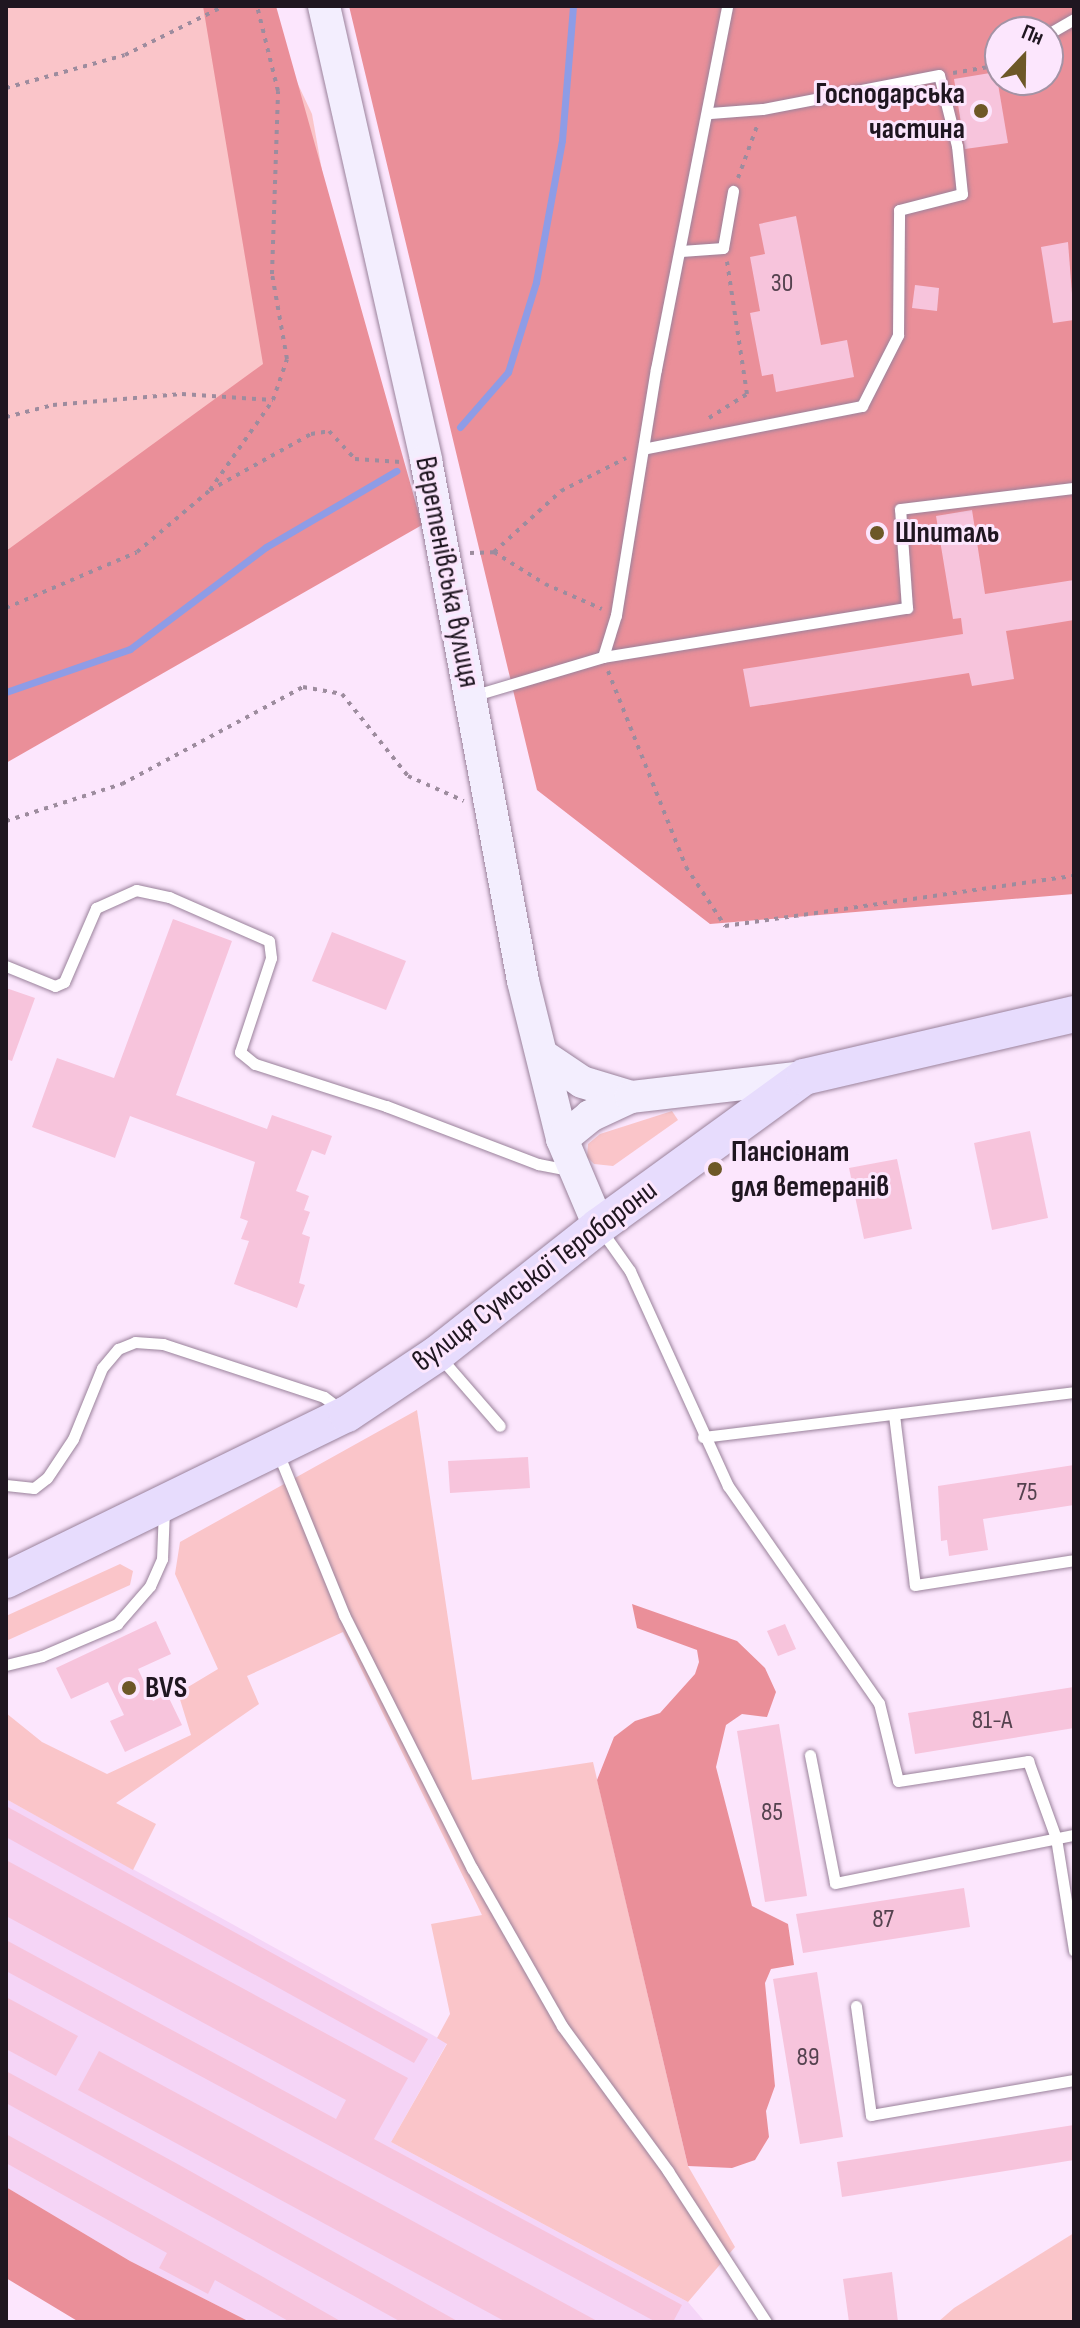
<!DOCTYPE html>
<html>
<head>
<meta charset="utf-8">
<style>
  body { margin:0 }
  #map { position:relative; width:1080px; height:2328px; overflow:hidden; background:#fce6fd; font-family:"Sofia Sans Condensed",sans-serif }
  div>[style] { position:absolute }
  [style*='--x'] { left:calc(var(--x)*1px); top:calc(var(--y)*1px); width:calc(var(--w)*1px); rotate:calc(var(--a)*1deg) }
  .built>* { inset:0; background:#f5d5f7 }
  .green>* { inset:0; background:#fac5c9 }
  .forest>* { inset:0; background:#ea8f99 }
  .stream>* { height:7px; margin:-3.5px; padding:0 3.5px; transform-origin:3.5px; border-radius:3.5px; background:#8e9ce6 }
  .building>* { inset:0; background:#f7c4dc }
  .path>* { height:4px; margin-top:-2px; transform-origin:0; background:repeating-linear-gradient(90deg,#9d8c9e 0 4px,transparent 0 10px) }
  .roads { filter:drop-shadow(0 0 2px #9a829b) drop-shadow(0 0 2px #9a829b) }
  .lane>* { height:11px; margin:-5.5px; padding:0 5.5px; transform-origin:5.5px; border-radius:5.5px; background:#fff }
  .secondary>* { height:32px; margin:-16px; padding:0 16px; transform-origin:16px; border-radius:16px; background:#f3eefe }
  .primary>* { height:36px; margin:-18px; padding:0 18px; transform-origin:18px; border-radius:18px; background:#e7dcfd }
  .dots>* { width:22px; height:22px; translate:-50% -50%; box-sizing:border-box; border:4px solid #fce6fd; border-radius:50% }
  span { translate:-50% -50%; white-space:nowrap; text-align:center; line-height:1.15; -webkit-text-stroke:6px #fce6fd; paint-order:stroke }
  .number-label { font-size:26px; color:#55424f }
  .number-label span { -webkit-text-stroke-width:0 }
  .poi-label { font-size:30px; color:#1f1620; font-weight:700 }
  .right { translate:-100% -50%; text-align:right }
  .left { translate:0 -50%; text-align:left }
  .street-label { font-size:30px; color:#1f1620 }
  .frame { position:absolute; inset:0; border:8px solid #1f1620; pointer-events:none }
  .north { position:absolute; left:984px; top:16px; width:80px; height:80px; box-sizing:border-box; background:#fce6fd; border:2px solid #a493a5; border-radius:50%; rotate:22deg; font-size:22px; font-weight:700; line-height:32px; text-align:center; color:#1f1620 }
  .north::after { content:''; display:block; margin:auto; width:28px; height:36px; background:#6d5827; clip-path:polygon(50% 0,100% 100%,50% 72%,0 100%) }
</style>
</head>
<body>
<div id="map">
  <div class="built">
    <i style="clip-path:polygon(6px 1799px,447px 2043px,391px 2142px,688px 2302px,705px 2322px,250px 2322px,130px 2261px,6px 2187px)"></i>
  </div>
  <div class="green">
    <i style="clip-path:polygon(6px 6px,261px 6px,312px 114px,378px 488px,6px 709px)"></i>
    <i style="clip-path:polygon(672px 1111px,678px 1120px,613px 1166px,594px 1164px,587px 1157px,588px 1144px,600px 1134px)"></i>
    <i style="clip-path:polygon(417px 1410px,472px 1780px,593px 1762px,688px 2166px,735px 2247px,688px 2302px,391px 2142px,447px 2044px,437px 2038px,450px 2014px,431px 1924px,482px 1915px,343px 1632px,247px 1676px,259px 1704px,116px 1803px,156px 1824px,133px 1870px,6px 1799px,6px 1713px,42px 1742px,107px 1774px,191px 1735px,178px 1693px,218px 1669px,175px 1574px,180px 1542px)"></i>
    <i style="clip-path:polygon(120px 1564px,133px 1571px,130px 1585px,6px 1641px,6px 1616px)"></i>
    <i style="clip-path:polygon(1074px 2233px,1074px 2322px,938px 2322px,954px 2308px)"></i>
  </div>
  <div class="forest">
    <i style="clip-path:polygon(203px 6px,276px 6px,422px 525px,6px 763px,6px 551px,263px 364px)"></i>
    <i style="clip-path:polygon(evenodd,349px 6px,1074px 6px,1074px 894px,710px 924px,537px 790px,349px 6px,1000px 32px,1048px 32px,1048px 80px,1000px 80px,1000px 32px)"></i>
    <i style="clip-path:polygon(632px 1604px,737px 1641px,765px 1668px,776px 1692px,767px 1717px,742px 1714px,726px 1725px,716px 1767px,752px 1906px,788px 1924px,794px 1965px,771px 1969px,765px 1983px,775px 2086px,766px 2111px,769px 2137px,755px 2160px,732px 2168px,688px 2166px,597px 1780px,614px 1737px,635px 1721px,660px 1713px,695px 1674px,699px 1662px,697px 1650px,637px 1628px)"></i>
    <i style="clip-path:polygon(6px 2187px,130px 2261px,250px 2322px,79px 2322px,6px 2278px)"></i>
  </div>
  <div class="stream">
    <i style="--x:460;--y:427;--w:73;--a:-48.9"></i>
    <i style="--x:508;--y:372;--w:94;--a:-72.7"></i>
    <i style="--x:536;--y:282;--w:144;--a:-79.6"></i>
    <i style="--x:562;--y:140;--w:134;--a:-85.3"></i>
    <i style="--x:6;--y:692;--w:131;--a:-19.1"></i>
    <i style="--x:130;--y:649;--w:170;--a:-36.9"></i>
    <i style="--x:266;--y:547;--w:151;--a:-30.3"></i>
  </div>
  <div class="building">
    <i style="clip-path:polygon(996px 72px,1008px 143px,965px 149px,954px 79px)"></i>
    <i style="clip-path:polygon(796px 216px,821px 345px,847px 340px,854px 377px,776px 392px,773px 374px,762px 376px,750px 313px,760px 311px,750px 257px,765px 254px,759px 224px)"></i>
    <i style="clip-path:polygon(1068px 242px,1074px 320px,1053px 323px,1041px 247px)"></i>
    <i style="clip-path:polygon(915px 285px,939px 288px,937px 311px,912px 308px)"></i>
    <i style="clip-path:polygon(972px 510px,985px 594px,1074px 580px,1074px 620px,1006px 631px,1014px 679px,972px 686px,969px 673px,750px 707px,743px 669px,963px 634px,961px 618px,953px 619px,936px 516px)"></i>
    <i style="clip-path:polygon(173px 919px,232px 941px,176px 1095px,267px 1129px,272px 1115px,332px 1136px,325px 1155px,312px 1150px,296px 1191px,309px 1196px,304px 1210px,310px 1212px,302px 1234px,310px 1237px,299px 1283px,305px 1285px,297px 1308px,234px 1284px,249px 1241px,241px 1239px,248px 1221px,240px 1218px,255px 1162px,130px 1116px,115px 1158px,32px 1127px,57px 1058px,114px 1078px)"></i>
    <i style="clip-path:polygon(332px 932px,406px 961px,386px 1010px,312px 981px)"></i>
    <i style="clip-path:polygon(6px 988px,35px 998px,12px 1061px,6px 1059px)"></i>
    <i style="clip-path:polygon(1030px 1131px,1048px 1218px,992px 1230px,974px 1143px)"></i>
    <i style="clip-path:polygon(897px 1159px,912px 1229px,864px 1239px,849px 1168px)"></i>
    <i style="clip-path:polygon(528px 1457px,530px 1488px,450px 1493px,448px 1461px)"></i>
    <i style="clip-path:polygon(1074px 1465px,1074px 1505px,983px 1519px,988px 1550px,949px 1556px,947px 1540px,941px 1541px,938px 1486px)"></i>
    <i style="clip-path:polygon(156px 1621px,171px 1654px,138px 1669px,153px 1701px,167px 1694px,182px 1725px,125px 1752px,110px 1721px,124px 1715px,108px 1682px,71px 1699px,56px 1668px)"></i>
    <i style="clip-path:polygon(785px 1624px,796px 1649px,778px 1656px,767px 1631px)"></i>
    <i style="clip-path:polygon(1074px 1687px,1074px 1728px,915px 1754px,908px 1713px)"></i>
    <i style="clip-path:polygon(779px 1724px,807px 1896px,765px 1902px,737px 1731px)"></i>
    <i style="clip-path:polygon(6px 1806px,428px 2039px,414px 2063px,6px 1837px)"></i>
    <i style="clip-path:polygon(6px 1860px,408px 2078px,374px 2139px,682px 2305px,673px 2322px,656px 2322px,6px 1971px,6px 1940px,336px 2119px,346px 2100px,6px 1916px)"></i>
    <i style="clip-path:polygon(964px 1888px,970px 1927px,803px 1953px,796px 1914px)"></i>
    <i style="clip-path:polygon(817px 1972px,843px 2137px,800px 2144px,773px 1979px)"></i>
    <i style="clip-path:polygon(6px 1997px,78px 2036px,56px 2076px,6px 2049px)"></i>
    <i style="clip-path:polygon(99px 2051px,599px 2322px,506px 2322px,78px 2090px)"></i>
    <i style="clip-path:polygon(6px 2071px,174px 2162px,459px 2322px,401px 2322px,6px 2103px)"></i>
    <i style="clip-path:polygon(1074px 2125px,1074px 2160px,842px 2197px,837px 2162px)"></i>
    <i style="clip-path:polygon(6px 2134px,228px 2257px,342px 2322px,290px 2322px,215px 2280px,208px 2294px,159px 2268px,167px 2253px,6px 2163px)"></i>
    <i style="clip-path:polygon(892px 2272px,898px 2322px,849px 2322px,843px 2279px)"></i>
  </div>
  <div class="path">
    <i style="--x:953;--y:73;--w:48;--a:-9.7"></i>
    <i style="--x:6;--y:88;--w:123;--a:-15.5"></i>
    <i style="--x:125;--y:55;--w:110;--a:-26.3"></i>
    <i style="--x:738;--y:178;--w:55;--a:-69.9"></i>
    <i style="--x:6;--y:417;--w:49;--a:-14.3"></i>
    <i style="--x:53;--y:405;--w:129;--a:-4.9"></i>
    <i style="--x:182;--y:394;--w:91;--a:3.8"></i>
    <i style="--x:709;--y:418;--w:45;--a:-32.3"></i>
    <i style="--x:747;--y:394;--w:134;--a:-98.6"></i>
    <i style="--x:210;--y:490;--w:110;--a:-55"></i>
    <i style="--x:273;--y:400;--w:43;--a:-71.1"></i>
    <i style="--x:287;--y:359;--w:86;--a:-100"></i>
    <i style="--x:272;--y:274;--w:183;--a:-88.1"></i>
    <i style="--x:278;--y:91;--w:88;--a:-103.9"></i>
    <i style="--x:494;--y:552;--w:60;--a:32.1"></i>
    <i style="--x:545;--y:584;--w:62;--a:23.7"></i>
    <i style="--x:470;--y:553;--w:24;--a:-2"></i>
    <i style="--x:494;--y:552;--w:91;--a:-42.3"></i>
    <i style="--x:561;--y:491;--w:73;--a:-26.9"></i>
    <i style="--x:6;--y:608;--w:142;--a:-23.1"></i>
    <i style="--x:137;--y:552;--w:96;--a:-40.3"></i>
    <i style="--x:210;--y:490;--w:115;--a:-29"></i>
    <i style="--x:311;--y:434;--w:18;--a:-9"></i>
    <i style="--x:329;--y:431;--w:38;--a:47"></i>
    <i style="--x:355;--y:459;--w:46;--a:3.7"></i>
    <i style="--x:608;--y:671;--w:211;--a:68.3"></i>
    <i style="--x:686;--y:867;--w:71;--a:56.5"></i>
    <i style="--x:725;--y:926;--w:353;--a:-8.2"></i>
    <i style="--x:6;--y:821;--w:122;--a:-17.7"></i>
    <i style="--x:122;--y:784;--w:205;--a:-28.2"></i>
    <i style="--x:303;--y:687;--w:40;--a:10"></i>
    <i style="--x:342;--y:694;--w:105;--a:51.2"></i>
    <i style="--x:408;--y:776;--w:61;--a:24.1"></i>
  </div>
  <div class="roads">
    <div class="lane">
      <i style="--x:1048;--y:34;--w:30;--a:-30"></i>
      <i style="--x:681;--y:251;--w:42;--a:-4.1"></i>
      <i style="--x:723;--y:248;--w:58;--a:-80"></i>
      <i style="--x:647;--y:448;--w:219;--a:-11.1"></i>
      <i style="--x:862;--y:406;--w:80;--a:-63.1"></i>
      <i style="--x:898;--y:335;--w:125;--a:-89.5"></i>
      <i style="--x:899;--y:210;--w:65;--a:-14.3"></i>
      <i style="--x:962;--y:194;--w:48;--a:-95.9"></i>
      <i style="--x:957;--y:146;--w:73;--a:-104.2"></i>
      <i style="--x:939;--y:75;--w:180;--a:169.1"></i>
      <i style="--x:762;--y:109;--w:52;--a:175.6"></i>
      <i style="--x:603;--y:657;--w:308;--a:-9.2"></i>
      <i style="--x:907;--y:608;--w:99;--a:-94"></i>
      <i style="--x:900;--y:509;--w:175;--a:-6.9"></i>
      <i style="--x:472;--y:696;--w:137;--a:-16.6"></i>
      <i style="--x:603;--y:657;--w:44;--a:-72.8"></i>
      <i style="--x:616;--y:615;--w:249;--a:-80.8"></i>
      <i style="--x:656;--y:369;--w:370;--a:-78.9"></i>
      <i style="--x:6;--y:966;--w:53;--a:22.2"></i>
      <i style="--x:55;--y:986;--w:10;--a:-24"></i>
      <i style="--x:64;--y:982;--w:81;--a:-66.6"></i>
      <i style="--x:96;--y:908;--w:44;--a:-24.2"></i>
      <i style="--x:136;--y:890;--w:34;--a:12"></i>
      <i style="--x:169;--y:897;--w:109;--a:23.7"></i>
      <i style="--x:269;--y:941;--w:17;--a:83"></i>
      <i style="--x:271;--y:958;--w:99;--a:108.3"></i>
      <i style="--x:240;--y:1052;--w:19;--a:39"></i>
      <i style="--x:255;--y:1064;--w:138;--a:17.8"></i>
      <i style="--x:386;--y:1106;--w:163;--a:20.9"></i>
      <i style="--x:538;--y:1164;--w:32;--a:11"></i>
      <i style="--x:601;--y:1230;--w:50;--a:54.7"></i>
      <i style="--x:630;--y:1271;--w:236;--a:65.5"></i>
      <i style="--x:728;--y:1486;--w:264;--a:55.2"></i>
      <i style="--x:879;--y:1703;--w:80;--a:76.3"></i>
      <i style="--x:898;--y:1781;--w:132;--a:-8.7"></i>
      <i style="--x:1028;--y:1761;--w:82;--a:70"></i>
      <i style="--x:1056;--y:1838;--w:114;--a:80.9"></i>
      <i style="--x:440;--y:1357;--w:91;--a:49"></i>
      <i style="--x:894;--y:1415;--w:171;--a:83"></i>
      <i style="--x:915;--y:1585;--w:161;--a:-8.9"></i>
      <i style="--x:703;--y:1437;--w:374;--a:-6.9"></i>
      <i style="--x:278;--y:1453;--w:175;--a:67.8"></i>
      <i style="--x:344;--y:1615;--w:284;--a:63.2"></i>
      <i style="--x:472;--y:1868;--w:182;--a:60.3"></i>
      <i style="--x:562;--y:2026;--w:180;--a:53.8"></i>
      <i style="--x:668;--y:2171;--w:180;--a:57"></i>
      <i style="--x:6;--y:1485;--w:28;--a:6"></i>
      <i style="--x:34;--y:1488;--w:16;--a:-38"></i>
      <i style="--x:47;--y:1478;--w:47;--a:-56.3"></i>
      <i style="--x:73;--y:1439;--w:77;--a:-67.8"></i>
      <i style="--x:102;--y:1368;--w:25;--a:-50"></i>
      <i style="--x:118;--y:1349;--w:18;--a:-22"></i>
      <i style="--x:135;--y:1342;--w:28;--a:4"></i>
      <i style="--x:163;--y:1344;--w:169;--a:18.2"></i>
      <i style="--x:324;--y:1397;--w:21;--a:37"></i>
      <i style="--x:6;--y:1665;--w:37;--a:-14"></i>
      <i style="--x:42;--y:1656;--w:82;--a:-23.1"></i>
      <i style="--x:117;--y:1624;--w:50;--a:-49"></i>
      <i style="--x:150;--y:1586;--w:30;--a:-66"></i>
      <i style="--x:162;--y:1559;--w:49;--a:-87.7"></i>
      <i style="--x:810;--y:1755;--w:130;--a:78.9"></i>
      <i style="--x:835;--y:1883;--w:244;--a:-11.4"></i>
      <i style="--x:856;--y:2006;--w:110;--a:82.2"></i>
      <i style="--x:871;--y:2115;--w:206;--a:-9.8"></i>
    </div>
    <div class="secondary">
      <i style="--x:324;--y:6;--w:465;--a:77.3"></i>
      <i style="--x:426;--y:460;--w:530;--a:79.45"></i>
      <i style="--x:523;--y:981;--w:163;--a:76.1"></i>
      <i style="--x:562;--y:1139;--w:95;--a:67"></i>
      <i style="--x:542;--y:1055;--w:48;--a:34"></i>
      <i style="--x:582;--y:1082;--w:51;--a:17"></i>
      <i style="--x:562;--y:1139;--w:36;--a:-39"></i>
      <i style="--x:590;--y:1116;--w:45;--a:-24.9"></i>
      <i style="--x:631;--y:1097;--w:174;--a:-6.6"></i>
    </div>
    <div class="primary">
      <i style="--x:6;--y:1580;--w:379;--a:-26"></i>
      <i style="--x:347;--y:1414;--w:108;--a:-33.7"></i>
      <i style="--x:437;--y:1354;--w:206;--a:-38.3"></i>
      <i style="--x:599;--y:1226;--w:253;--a:-36"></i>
      <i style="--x:804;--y:1077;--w:277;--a:-13.1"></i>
    </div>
  </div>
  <div class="dots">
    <i style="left:981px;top:111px;background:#6d5827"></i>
    <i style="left:877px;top:533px;background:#6d5827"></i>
    <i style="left:715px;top:1169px;background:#6d5827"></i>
    <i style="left:129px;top:1688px;background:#6d5827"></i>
  </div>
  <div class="number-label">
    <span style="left:782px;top:284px">30</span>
    <span style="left:1027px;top:1493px">75</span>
    <span style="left:992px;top:1721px">81-А</span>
    <span style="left:772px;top:1813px">85</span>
    <span style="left:883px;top:1920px">87</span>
    <span style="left:808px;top:2058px">89</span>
  </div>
  <div class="poi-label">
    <span class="right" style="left:965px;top:111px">Господарська<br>частина</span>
    <span class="left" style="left:895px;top:533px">Шпиталь</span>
    <span class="left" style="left:731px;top:1169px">Пансіонат<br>для ветеранів</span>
    <span class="left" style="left:145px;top:1688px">BVS</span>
  </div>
  <div class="street-label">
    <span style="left:447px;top:572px;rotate:79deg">Веретенівська вулиця</span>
    <span style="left:535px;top:1276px;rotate:-37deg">вулиця Сумської Тероборони</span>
  </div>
  <div class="frame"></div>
  <div class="north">Пн</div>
</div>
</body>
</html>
